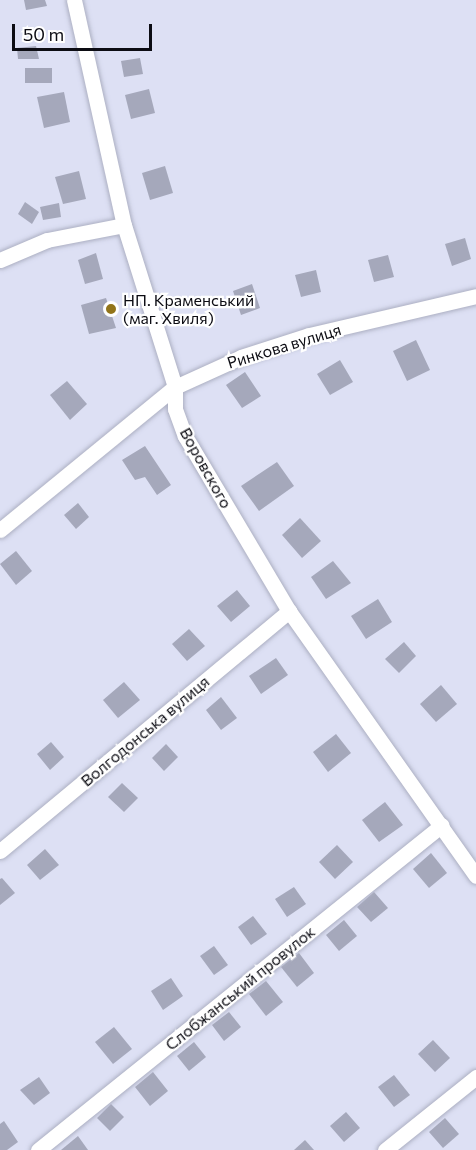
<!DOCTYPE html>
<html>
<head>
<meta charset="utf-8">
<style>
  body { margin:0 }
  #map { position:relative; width:476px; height:1150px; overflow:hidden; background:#dde0f4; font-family:Commissioner,sans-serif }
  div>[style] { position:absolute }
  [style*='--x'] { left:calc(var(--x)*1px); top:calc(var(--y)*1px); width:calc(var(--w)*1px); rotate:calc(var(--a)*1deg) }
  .building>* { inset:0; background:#a5a8bb }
  .roads { filter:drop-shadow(0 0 2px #acafc2) drop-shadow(0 0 2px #acafc2) }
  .street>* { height:15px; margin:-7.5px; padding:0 7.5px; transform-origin:7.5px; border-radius:7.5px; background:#fff }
  .dots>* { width:16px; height:16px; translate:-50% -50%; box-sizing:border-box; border:3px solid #fff; border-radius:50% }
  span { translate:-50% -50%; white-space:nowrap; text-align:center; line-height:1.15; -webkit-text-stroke:4.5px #fff; paint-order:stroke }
  .poi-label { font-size:16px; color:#0c0c13 }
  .left { translate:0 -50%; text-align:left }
  .street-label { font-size:16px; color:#0c0c13 }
  .scale { position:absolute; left:12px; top:24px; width:140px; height:27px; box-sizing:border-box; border:3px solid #0c0c13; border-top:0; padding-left:8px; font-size:18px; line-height:21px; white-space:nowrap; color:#0c0c13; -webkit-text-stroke:4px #fff; paint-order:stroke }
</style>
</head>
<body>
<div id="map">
  <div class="building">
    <i style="clip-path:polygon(24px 0,45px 0,47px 6px,26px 10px)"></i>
    <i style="clip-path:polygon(36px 46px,39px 59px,18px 59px,17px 48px)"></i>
    <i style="clip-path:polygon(140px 58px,143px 74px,124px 77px,121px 61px)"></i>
    <i style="clip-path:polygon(25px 68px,52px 68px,52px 83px,25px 83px)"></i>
    <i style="clip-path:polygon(149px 89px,155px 113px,131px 119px,125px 95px)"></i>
    <i style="clip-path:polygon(64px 92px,70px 122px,44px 128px,37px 97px)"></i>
    <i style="clip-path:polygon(165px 166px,173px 193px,150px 200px,142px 173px)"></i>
    <i style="clip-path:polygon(79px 171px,86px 199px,63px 204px,55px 177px)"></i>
    <i style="clip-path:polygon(25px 202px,39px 212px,32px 224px,18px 214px)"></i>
    <i style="clip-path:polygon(59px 203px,61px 217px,43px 220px,40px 207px)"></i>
    <i style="clip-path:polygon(465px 238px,471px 259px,452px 266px,445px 244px)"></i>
    <i style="clip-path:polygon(96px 253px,103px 279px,85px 284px,78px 260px)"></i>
    <i style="clip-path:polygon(388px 255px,394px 277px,374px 282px,368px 260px)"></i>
    <i style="clip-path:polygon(316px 270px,321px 292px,301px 297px,295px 275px)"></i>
    <i style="clip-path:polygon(252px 284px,260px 308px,241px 315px,233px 291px)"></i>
    <i style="clip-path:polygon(106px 298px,116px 328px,89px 334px,81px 305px)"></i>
    <i style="clip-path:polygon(416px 340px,430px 370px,407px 381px,393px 351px)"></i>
    <i style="clip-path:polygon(340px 360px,353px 382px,330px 395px,317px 374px)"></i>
    <i style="clip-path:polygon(245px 372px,261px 396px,242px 408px,226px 385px)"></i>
    <i style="clip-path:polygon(67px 381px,87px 404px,70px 420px,50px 395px)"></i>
    <i style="clip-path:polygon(145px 446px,171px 485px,157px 495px,145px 477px,135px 480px,122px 460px)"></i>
    <i style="clip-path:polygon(277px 462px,294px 486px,259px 511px,241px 486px)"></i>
    <i style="clip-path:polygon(78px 503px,89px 517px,76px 529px,64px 515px)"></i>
    <i style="clip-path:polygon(300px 518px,321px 541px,302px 558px,282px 535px)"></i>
    <i style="clip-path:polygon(16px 551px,32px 571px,16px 585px,0 564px)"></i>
    <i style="clip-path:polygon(333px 561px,351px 583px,326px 599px,311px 577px)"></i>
    <i style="clip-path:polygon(237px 590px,250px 606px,231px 622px,217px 606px)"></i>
    <i style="clip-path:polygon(378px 599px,392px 622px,366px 639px,351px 616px)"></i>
    <i style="clip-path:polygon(189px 629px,205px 646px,187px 661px,172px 644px)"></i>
    <i style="clip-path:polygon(404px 642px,416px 656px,399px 673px,385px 659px)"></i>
    <i style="clip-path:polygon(276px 658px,288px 675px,261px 694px,249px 676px)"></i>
    <i style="clip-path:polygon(124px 682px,140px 700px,118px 718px,103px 700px)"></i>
    <i style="clip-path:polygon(441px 685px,457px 704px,436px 722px,420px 704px)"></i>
    <i style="clip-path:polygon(221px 697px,237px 718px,221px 730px,206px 710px)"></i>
    <i style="clip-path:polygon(336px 734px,351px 753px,328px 772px,313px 752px)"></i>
    <i style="clip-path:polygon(51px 742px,64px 757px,50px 770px,37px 754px)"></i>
    <i style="clip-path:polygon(166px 744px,178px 757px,164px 771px,152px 758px)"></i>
    <i style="clip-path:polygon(122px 783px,138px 798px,124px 812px,108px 797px)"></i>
    <i style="clip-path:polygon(385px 802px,403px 825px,379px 842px,362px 820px)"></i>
    <i style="clip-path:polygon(337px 845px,353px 862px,335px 879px,319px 862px)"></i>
    <i style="clip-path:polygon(45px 849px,59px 865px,40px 880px,27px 865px)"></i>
    <i style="clip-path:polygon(431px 853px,447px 873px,429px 888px,413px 869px)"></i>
    <i style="clip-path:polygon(2px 878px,15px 893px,0 905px,0 879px)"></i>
    <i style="clip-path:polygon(294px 887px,306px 904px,287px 917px,275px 899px)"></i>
    <i style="clip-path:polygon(374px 892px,388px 908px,371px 922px,357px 907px)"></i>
    <i style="clip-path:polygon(253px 916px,267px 934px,251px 945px,238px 927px)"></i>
    <i style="clip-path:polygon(344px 920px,357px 936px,339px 951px,326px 935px)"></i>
    <i style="clip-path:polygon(214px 946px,228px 965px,214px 975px,200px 956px)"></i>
    <i style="clip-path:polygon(299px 953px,314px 973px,297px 987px,281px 967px)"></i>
    <i style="clip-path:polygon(171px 978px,183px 996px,163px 1010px,151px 991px)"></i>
    <i style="clip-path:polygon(266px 981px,283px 1002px,266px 1016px,249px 994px)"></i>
    <i style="clip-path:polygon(229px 1012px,241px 1027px,224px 1041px,212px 1025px)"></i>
    <i style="clip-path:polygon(114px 1027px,132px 1049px,113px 1064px,95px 1042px)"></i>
    <i style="clip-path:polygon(433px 1040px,450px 1058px,435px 1072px,418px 1054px)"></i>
    <i style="clip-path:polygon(194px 1042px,206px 1057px,189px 1071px,177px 1056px)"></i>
    <i style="clip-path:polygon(153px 1072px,168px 1091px,150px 1106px,135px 1087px)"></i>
    <i style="clip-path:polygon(394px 1075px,410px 1095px,394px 1107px,378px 1087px)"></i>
    <i style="clip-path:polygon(39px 1077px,50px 1093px,34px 1105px,20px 1090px)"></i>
    <i style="clip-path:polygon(111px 1104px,124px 1117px,110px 1131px,97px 1118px)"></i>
    <i style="clip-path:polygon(346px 1112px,360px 1128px,344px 1142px,330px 1126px)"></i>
    <i style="clip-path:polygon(445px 1118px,459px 1134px,443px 1148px,429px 1132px)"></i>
    <i style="clip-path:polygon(4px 1121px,18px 1142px,7px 1150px,0 1150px,0 1124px)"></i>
    <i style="clip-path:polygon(78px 1136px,88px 1150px,61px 1150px)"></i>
    <i style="clip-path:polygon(305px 1140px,314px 1150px,294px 1150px)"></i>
  </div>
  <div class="roads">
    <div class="street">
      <i style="--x:74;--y:0;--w:230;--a:77.5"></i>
      <i style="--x:124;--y:225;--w:170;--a:72.5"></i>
      <i style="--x:175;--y:387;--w:22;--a:90"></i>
      <i style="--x:175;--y:409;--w:29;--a:70"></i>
      <i style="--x:185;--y:436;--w:204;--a:59.3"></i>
      <i style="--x:289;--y:611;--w:324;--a:54.8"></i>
      <i style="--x:0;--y:260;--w:51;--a:-23.1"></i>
      <i style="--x:47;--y:240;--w:78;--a:-11"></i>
      <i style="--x:0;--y:530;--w:226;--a:-39.3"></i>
      <i style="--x:175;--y:387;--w:72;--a:-24.4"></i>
      <i style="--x:241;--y:357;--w:71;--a:-17.9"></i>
      <i style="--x:309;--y:335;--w:171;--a:-13.1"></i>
      <i style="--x:0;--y:851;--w:376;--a:-39.7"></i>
      <i style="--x:38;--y:1150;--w:518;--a:-38.82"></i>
      <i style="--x:385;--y:1150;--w:117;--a:-38.7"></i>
    </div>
  </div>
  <div class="dots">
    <i style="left:111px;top:309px;background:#92741a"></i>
  </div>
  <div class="poi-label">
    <span class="left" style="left:123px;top:309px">НП. Краменський<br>(маг. Хвиля)</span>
  </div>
  <div class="street-label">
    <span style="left:284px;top:346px;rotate:-17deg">Ринкова вулиця</span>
    <span style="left:206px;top:468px;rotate:61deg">Воровского</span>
    <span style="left:145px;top:731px;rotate:-40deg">Волгодонська вулиця</span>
    <span style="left:240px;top:988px;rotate:-39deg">Слобжанський провулок</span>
  </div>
  <div class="scale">50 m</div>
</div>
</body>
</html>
